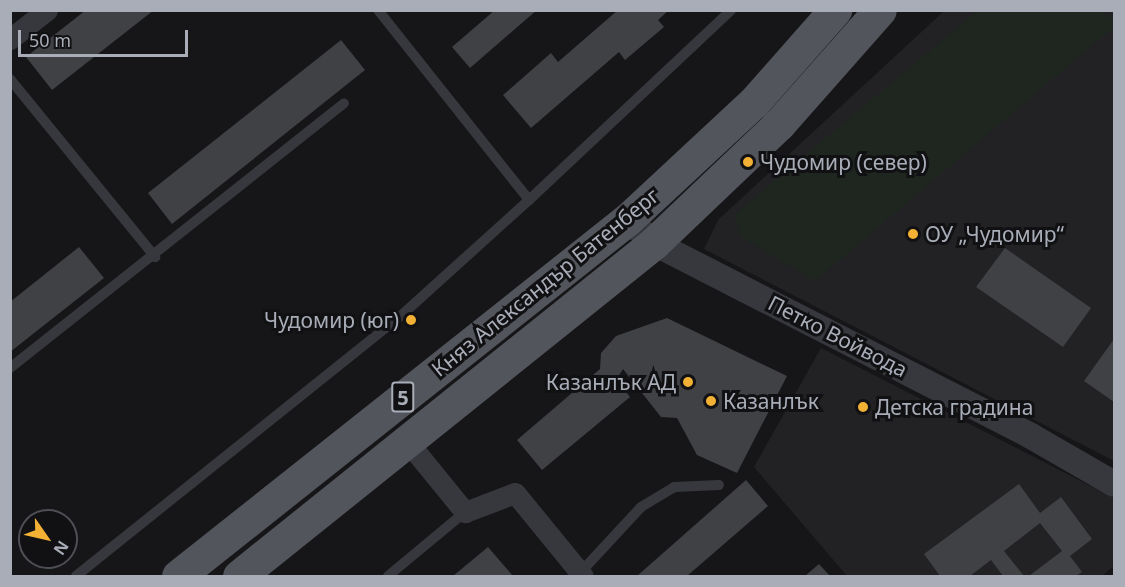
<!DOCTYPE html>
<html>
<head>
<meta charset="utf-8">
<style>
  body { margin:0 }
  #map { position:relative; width:1125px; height:587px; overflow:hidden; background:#161618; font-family:"Noto Sans",sans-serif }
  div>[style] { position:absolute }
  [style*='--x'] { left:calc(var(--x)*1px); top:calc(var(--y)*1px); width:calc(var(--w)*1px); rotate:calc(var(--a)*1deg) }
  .built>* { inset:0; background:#222225 }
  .green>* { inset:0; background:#1e261f }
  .building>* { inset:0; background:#404145 }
  .service>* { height:10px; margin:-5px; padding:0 5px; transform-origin:5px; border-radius:5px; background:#37383d }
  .minor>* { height:21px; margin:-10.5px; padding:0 10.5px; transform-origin:10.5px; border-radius:10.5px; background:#37383d }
  .tertiary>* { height:26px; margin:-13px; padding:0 13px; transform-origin:13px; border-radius:13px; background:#37383d }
  .primary>* { height:33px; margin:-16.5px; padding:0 16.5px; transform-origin:16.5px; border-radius:16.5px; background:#53555c }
  .dots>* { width:16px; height:16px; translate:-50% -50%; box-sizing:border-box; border:3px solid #111113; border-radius:50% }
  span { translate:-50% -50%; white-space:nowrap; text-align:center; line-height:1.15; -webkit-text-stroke:6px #111113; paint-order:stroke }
  .shield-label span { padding:2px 4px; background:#111113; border:2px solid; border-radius:4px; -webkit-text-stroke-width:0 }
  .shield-label { font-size:20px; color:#a8adb8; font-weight:700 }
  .poi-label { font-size:21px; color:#a8adb8 }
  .left { translate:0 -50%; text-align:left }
  .right { translate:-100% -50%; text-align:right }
  .street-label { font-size:21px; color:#a8adb8 }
  .frame { position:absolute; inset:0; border:12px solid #a8adb8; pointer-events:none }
  .north { position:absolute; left:18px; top:509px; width:60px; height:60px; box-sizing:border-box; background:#111113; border:2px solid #4d4f55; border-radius:50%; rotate:124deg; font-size:16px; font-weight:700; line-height:24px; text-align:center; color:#a8adb8 }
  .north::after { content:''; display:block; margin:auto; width:21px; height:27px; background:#f2b134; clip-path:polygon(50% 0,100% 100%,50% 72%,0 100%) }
  .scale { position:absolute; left:18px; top:30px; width:170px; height:27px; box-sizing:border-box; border:3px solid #a8adb8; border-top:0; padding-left:8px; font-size:18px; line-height:21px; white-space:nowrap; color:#a8adb8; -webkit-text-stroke:4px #111113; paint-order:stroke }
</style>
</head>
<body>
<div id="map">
  <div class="built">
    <i style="clip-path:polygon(944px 11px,1114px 11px,1114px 461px,704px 249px,718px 220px)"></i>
    <i style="clip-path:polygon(821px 348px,1114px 498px,1114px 566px,1102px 576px,847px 576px,754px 467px)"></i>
  </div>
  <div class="green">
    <i style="clip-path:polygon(977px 11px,1101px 11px,1114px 21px,1114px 27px,815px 281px,741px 237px,734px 215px)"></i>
  </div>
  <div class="building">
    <i style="clip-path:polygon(86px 10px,154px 10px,52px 90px,26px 57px)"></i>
    <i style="clip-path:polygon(495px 10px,537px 10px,470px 68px,452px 47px)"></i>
    <i style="clip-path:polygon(618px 10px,669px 10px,658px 20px,664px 27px,625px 60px,619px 52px,531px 128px,503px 95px,551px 53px,558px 62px)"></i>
    <i style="clip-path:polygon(341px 40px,365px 70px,172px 224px,148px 193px)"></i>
    <i style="clip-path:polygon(79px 247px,104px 278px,10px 352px,10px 302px)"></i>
    <i style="clip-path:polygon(1005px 248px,1091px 308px,1063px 347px,976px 287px)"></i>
    <i style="clip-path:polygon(667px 318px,787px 376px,737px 473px,697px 455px,677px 418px,661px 417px,623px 369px,616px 380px,630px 397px,542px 470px,517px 440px,600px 369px,601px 353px,616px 336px)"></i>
    <i style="clip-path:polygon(1114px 339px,1114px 402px,1084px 381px)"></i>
    <i style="clip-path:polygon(746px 480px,768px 506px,687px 576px,637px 576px)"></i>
    <i style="clip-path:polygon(1019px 484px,1040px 513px,1061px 497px,1092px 539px,1070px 556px,1082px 572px,1076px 576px,1029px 576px,1062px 551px,1040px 523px,1004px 551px,1024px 576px,1003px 576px,991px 560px,970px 576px,940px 576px,924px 554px)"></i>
    <i style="clip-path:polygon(488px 547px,513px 576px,453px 576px)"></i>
    <i style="clip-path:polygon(819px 564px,830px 576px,805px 576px)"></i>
  </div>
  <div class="service">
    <i style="--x:378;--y:10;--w:243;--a:51.5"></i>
    <i style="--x:529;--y:200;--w:277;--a:-43.2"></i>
    <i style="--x:10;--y:79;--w:230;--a:50.8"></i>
    <i style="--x:10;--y:368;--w:426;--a:-38.4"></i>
    <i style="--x:579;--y:574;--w:91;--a:-47.2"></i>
    <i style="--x:641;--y:507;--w:39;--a:-31"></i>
    <i style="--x:674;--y:487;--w:45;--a:-2.5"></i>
    <i style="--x:76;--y:576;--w:422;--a:-38.7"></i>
    <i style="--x:405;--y:312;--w:167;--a:-42.1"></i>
    <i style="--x:388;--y:576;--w:100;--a:-39.7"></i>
  </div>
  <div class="minor">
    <i style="--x:10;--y:39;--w:47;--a:-38.1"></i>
    <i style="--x:407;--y:441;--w:92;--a:50.8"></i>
    <i style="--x:465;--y:512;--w:53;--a:-20.8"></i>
    <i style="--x:515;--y:493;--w:107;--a:50.7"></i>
  </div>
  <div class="tertiary">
    <i style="--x:628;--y:219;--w:35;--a:43"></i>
    <i style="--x:654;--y:243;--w:424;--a:27.1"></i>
    <i style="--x:1031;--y:436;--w:96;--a:30"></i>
  </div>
  <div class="primary">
    <i style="--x:178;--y:576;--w:574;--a:-38.43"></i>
    <i style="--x:628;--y:219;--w:172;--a:-42.9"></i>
    <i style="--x:754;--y:102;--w:123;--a:-48.6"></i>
    <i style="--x:239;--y:576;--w:532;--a:-38.74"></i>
    <i style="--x:654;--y:243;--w:173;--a:-43.6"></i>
    <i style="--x:779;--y:124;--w:152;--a:-48.5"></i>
  </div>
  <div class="dots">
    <i style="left:748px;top:162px;background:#f2b134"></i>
    <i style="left:913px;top:234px;background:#f2b134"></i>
    <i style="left:411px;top:320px;background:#f2b134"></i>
    <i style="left:688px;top:382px;background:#f2b134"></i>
    <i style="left:711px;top:401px;background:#f2b134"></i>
    <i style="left:863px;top:407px;background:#f2b134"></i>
  </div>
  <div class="shield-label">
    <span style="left:403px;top:397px">5</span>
  </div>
  <div class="poi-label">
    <span class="left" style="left:760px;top:162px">Чудомир (север)</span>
    <span class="left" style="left:925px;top:234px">ОУ „Чудомир“</span>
    <span class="right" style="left:399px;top:320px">Чудомир (юг)</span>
    <span class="right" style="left:676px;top:382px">Казанлък АД</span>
    <span class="left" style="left:723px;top:401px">Казанлък</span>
    <span class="left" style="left:875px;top:407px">Детска градина</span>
  </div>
  <div class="street-label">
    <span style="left:545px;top:282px;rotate:-39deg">Княз Александър Батенберг</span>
    <span style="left:838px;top:336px;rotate:27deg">Петко Войвода</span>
  </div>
  <div class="frame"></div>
  <div class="north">N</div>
  <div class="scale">50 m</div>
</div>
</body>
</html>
